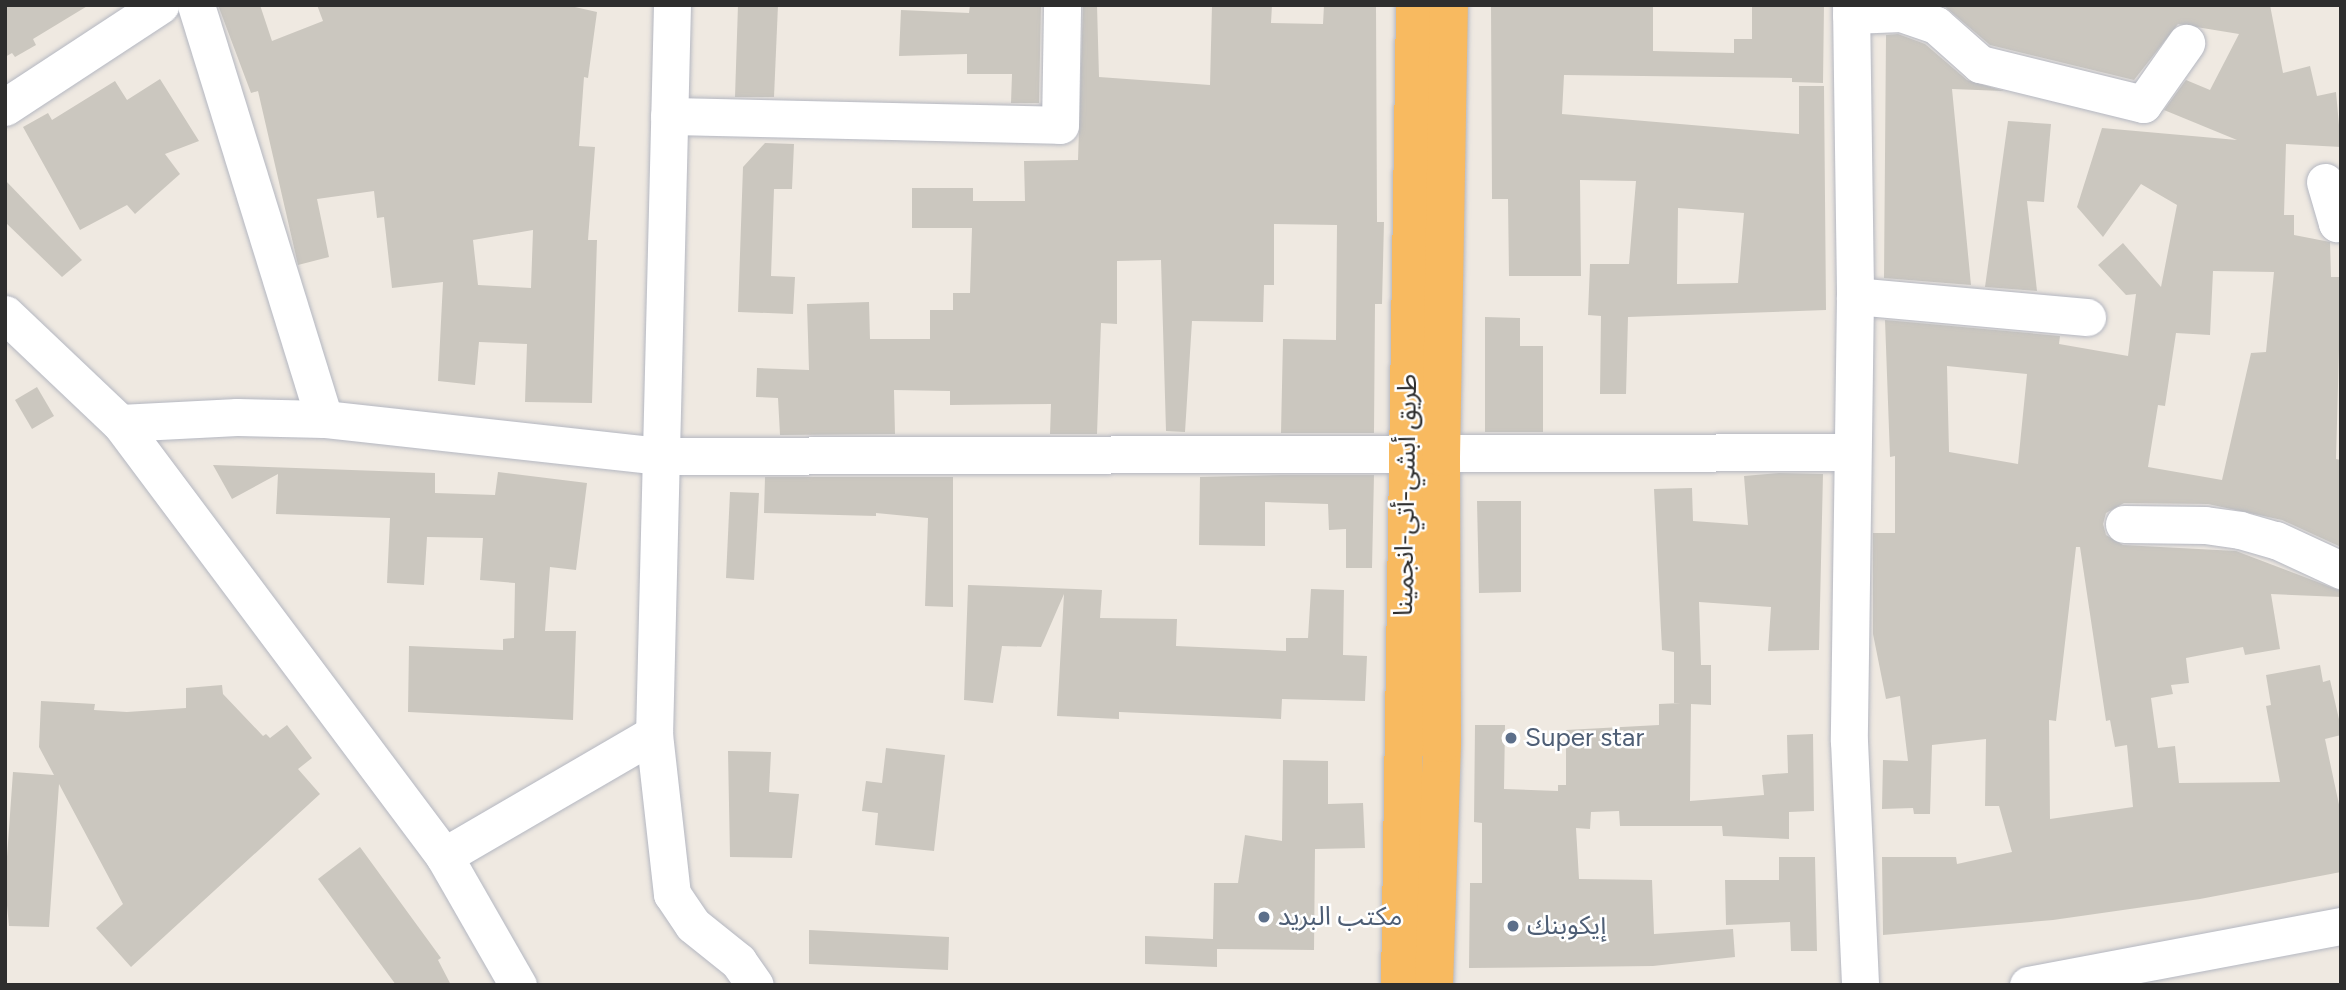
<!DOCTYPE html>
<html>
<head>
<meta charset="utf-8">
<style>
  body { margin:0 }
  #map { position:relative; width:2346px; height:990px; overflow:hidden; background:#efe9e1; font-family:Figtree,"Noto Sans Arabic",sans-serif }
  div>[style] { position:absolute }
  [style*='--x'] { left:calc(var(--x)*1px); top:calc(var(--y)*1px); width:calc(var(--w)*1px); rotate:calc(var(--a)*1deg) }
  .building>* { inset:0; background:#cbc7bf }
  .roads { filter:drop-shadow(0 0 2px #b4b7c1) drop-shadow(0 0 2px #b4b7c1) }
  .minor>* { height:37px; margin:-18.5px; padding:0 18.5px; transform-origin:18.5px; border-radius:18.5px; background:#fff }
  .trunk>* { height:38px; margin:-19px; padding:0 19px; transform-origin:19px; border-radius:19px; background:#f8ba60 }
  .dots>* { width:19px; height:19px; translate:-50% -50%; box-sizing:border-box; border:4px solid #fff; border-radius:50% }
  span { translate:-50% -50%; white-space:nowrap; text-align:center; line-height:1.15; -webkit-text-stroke:5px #fff; paint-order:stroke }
  .street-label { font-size:26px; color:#2e2e2e }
  .service-label { font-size:26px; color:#4e5e75 }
  .left { translate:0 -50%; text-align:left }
  .frame { position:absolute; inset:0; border:7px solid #2e2e2e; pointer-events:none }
</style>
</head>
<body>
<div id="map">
  <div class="building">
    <i style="clip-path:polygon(5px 5px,89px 5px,33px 39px,36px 45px,15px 57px,12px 53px,5px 57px)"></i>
    <i style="clip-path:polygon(evenodd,218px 5px,260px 5px,272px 41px,323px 21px,317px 5px,566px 5px,597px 12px,588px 78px,584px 77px,579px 146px,595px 147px,588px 240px,597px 240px,592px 403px,525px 402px,527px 344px,479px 342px,475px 385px,438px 381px,443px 282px,392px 288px,384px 217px,377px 218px,374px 191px,317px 199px,329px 257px,298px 265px,258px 91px,251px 93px,218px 5px,533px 230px,531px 288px,478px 285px,473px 240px,533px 230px)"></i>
    <i style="clip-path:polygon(738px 5px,778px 5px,774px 97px,735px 97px)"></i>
    <i style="clip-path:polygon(970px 5px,1041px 5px,1039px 103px,1011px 103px,1012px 74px,967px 74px,967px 54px,899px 56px,901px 10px,969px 13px)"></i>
    <i style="clip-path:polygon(1083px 5px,1097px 5px,1099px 77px,1210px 85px,1212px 5px,1272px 5px,1271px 23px,1323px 24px,1324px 5px,1376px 5px,1377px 222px,1384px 222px,1382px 304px,1375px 304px,1374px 433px,1281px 433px,1283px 339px,1336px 340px,1337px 225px,1274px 224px,1274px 285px,1264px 285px,1263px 322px,1192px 321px,1185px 432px,1166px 431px,1161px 260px,1117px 261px,1117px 324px,1101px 323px,1097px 434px,1050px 434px,1051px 404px,950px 405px,950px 391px,894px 390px,895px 434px,780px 435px,778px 398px,756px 397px,757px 368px,809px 370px,807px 304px,869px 302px,870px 339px,930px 339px,930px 310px,953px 310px,953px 293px,970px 293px,972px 228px,912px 228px,912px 188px,973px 188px,973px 201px,1025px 201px,1024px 161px,1078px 160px)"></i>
    <i style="clip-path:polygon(evenodd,1491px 5px,1653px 5px,1653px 51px,1734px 53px,1734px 39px,1752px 39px,1752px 5px,1824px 5px,1823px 83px,1792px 82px,1792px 78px,1564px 75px,1562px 114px,1799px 134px,1799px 86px,1824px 86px,1826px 310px,1628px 317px,1626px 394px,1600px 394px,1601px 316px,1588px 315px,1590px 264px,1629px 264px,1636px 181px,1580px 180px,1581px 276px,1509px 276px,1508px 199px,1492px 199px,1491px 5px,1678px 208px,1744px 213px,1738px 283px,1677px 284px,1678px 208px)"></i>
    <i style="clip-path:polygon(evenodd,1943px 5px,2270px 5px,2283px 73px,2310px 66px,2317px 96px,2336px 92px,2341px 147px,2286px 144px,2284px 215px,2294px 215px,2294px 235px,2330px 242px,2331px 277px,2341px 277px,2336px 459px,2341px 460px,2341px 547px,2282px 520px,2208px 504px,2124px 503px,2106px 513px,2103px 524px,2106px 535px,2123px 545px,2236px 551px,2341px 591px,2341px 597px,2271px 594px,2280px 649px,2245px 655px,2243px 647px,2186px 658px,2189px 683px,2171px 685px,2173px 694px,2151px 698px,2158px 748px,2175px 746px,2179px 783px,2280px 782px,2266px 706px,2271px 705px,2266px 675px,2320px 665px,2323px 682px,2330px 680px,2341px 728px,2341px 735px,2325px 739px,2341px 814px,2341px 872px,2200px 899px,2053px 920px,1883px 935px,1882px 857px,1956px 857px,1957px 864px,2012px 852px,1999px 806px,1985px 806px,1986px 739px,1932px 745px,1930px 814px,1914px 814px,1913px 808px,1882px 809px,1883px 760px,1908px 761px,1900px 696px,1886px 699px,1873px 634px,1873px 533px,1895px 533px,1895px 456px,1890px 457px,1885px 320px,2060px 336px,2059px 344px,2128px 356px,2136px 294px,2126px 295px,2098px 265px,2123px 243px,2161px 287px,2177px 205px,2141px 184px,2103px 237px,2077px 207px,2102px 128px,2237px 140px,2164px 110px,2186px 80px,2210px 90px,2239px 34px,2178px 24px,2134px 80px,1990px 45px,1943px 5px,2213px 271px,2274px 272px,2266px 352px,2251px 353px,2222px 480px,2148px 467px,2158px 405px,2165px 406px,2176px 333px,2210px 335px,2213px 271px,1943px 5px,1947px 366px,2027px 374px,2018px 464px,1949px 452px,1947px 366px,1943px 5px,2076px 547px,2080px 547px,2106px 721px,2110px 720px,2115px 747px,2127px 745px,2133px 807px,2050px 819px,2049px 720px,2056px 721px,2076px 547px)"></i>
    <i style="clip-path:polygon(1898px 34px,1925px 44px,1967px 80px,2004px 91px,1952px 89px,1971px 285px,1884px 278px,1886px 35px)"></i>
    <i style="clip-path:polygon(160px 79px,199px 141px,165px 154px,180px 174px,135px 214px,127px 205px,80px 230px,23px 127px,48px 113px,52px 120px,115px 81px,127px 100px)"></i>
    <i style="clip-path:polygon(2008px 121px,2051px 124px,2044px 202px,2027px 201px,2037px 291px,1985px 287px)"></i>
    <i style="clip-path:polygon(765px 143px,794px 144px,792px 189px,774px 189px,771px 276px,795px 277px,793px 314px,738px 312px,743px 167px)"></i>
    <i style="clip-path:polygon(5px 180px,82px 260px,62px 277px,5px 222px)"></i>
    <i style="clip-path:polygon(1485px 317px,1520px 318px,1520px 346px,1543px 346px,1543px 432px,1485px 432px)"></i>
    <i style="clip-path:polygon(37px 387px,54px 416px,32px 429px,15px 400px)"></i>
    <i style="clip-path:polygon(213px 465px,435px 473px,435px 493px,495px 495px,498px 472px,587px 483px,576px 570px,550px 567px,545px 631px,576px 631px,573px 720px,408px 712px,409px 646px,503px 650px,503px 639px,514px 638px,515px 583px,480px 580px,483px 538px,427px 537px,424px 585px,387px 583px,390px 518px,276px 514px,278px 474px,232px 499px)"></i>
    <i style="clip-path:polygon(1779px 473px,1823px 474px,1819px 650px,1768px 651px,1771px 607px,1699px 602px,1701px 665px,1711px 665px,1711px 705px,1691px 704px,1690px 801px,1764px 795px,1762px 775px,1788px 773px,1787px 735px,1813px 734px,1814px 811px,1789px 812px,1789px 839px,1723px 836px,1722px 826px,1620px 826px,1619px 811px,1591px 812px,1590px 829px,1576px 828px,1579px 879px,1652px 880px,1654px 934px,1733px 929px,1735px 957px,1653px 966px,1469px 968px,1470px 883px,1482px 883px,1482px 823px,1474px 822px,1475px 725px,1505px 725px,1504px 789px,1558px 791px,1558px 785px,1566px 785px,1566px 730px,1659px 725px,1659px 704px,1681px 703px,1674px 703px,1674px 652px,1662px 650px,1654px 489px,1692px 488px,1693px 521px,1748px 525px,1744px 476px)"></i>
    <i style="clip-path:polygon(1281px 475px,1374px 475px,1372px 568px,1346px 568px,1346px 529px,1329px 530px,1328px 504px,1265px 502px,1265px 546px,1199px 545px,1200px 477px)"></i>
    <i style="clip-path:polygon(765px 477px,953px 477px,953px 607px,925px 606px,928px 518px,876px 513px,876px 516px,764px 513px)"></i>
    <i style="clip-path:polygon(730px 492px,759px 493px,754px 580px,726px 578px)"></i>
    <i style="clip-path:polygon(1477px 501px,1521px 501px,1521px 592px,1479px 593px)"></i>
    <i style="clip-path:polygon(968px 585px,1102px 590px,1100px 618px,1177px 619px,1176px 646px,1286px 651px,1286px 638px,1308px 638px,1311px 589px,1344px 590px,1343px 655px,1367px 656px,1365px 701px,1282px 699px,1281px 719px,1119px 712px,1119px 719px,1057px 716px,1064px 594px,1041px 647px,1002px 646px,993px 703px,964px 700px)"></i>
    <i style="clip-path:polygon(222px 685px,223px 694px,263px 736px,266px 734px,270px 738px,287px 725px,312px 758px,298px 769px,320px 794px,131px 967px,96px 928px,123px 904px,59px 784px,49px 927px,9px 926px,5px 885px,13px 772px,54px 775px,39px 747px,41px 701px,95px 704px,94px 710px,127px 712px,186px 708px,186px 688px)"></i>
    <i style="clip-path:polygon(886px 748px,945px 755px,934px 851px,875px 845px,878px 813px,862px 811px,866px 781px,882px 783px)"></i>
    <i style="clip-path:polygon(728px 751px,771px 752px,769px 792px,799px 794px,792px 858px,730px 857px)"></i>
    <i style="clip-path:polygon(1283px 760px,1328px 761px,1328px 804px,1363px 803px,1365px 848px,1315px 849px,1314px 950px,1217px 949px,1217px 967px,1145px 964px,1145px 936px,1213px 939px,1214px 883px,1238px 883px,1245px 835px,1282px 841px)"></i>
    <i style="clip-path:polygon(360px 847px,441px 958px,438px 960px,451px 985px,396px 985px,318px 879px)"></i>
    <i style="clip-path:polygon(1779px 857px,1815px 857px,1817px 951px,1791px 951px,1790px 922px,1726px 925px,1725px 880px,1779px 880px)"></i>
    <i style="clip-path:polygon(809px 930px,949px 937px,948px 970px,809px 964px)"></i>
  </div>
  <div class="roads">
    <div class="minor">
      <i style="--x:196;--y:5;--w:433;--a:72.8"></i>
      <i style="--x:672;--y:5;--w:729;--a:91.41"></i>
      <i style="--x:654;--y:734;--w:161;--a:83.6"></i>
      <i style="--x:672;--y:894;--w:37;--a:56"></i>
      <i style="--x:693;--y:925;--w:58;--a:38.7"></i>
      <i style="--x:738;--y:961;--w:29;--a:55"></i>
      <i style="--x:1851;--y:5;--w:291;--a:89.2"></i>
      <i style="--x:1855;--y:296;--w:445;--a:90.8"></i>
      <i style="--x:1849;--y:741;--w:244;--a:87.4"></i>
      <i style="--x:1851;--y:15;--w:50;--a:-2.3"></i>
      <i style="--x:1901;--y:13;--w:37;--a:19"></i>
      <i style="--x:1936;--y:25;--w:59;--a:41.6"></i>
      <i style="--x:1980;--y:64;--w:168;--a:13.8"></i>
      <i style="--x:2143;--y:104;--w:75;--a:-54.8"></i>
      <i style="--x:5;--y:107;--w:186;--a:-33.3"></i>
      <i style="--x:669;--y:116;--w:391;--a:1.3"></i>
      <i style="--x:1060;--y:125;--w:120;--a:-89"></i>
      <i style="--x:2325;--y:182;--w:43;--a:73.7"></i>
      <i style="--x:2337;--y:223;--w:4;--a:0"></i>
      <i style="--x:1855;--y:296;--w:233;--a:5.2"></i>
      <i style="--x:5;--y:314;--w:158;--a:43.5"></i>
      <i style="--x:120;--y:423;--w:541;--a:53.19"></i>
      <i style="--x:444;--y:856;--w:149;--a:60.2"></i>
      <i style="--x:120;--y:423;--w:117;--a:-2.9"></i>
      <i style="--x:237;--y:417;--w:87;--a:1.3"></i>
      <i style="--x:324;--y:419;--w:339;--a:6.3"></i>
      <i style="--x:661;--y:456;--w:1191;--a:-0.19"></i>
      <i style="--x:2124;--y:524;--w:81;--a:0.7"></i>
      <i style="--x:2205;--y:525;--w:35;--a:8"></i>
      <i style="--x:2240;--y:530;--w:37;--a:16"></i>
      <i style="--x:2276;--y:540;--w:72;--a:24.8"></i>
      <i style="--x:444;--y:856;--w:243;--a:-30.2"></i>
      <i style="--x:2028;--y:985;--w:319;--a:-10.7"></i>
    </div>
    <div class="trunk">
      <i style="--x:1400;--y:985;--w:980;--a:-89.12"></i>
      <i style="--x:1434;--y:985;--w:242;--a:-88.1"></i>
      <i style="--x:1442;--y:743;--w:286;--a:-90.2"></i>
      <i style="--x:1441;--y:457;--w:452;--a:-89"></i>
    </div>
  </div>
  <div class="dots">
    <i style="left:1511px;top:738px;background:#5c6f8a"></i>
    <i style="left:1264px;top:917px;background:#5c6f8a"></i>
    <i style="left:1513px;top:926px;background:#5c6f8a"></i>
  </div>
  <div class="street-label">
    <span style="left:1406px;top:495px;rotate:-89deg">طريق أبشي-أتي-انجمينا</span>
  </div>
  <div class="service-label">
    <span class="left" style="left:1525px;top:738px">Super star</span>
    <span class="left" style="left:1278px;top:917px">مكتب البريد</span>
    <span class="left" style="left:1527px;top:926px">إيكوبنك</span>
  </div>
  <div class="frame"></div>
</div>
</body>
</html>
